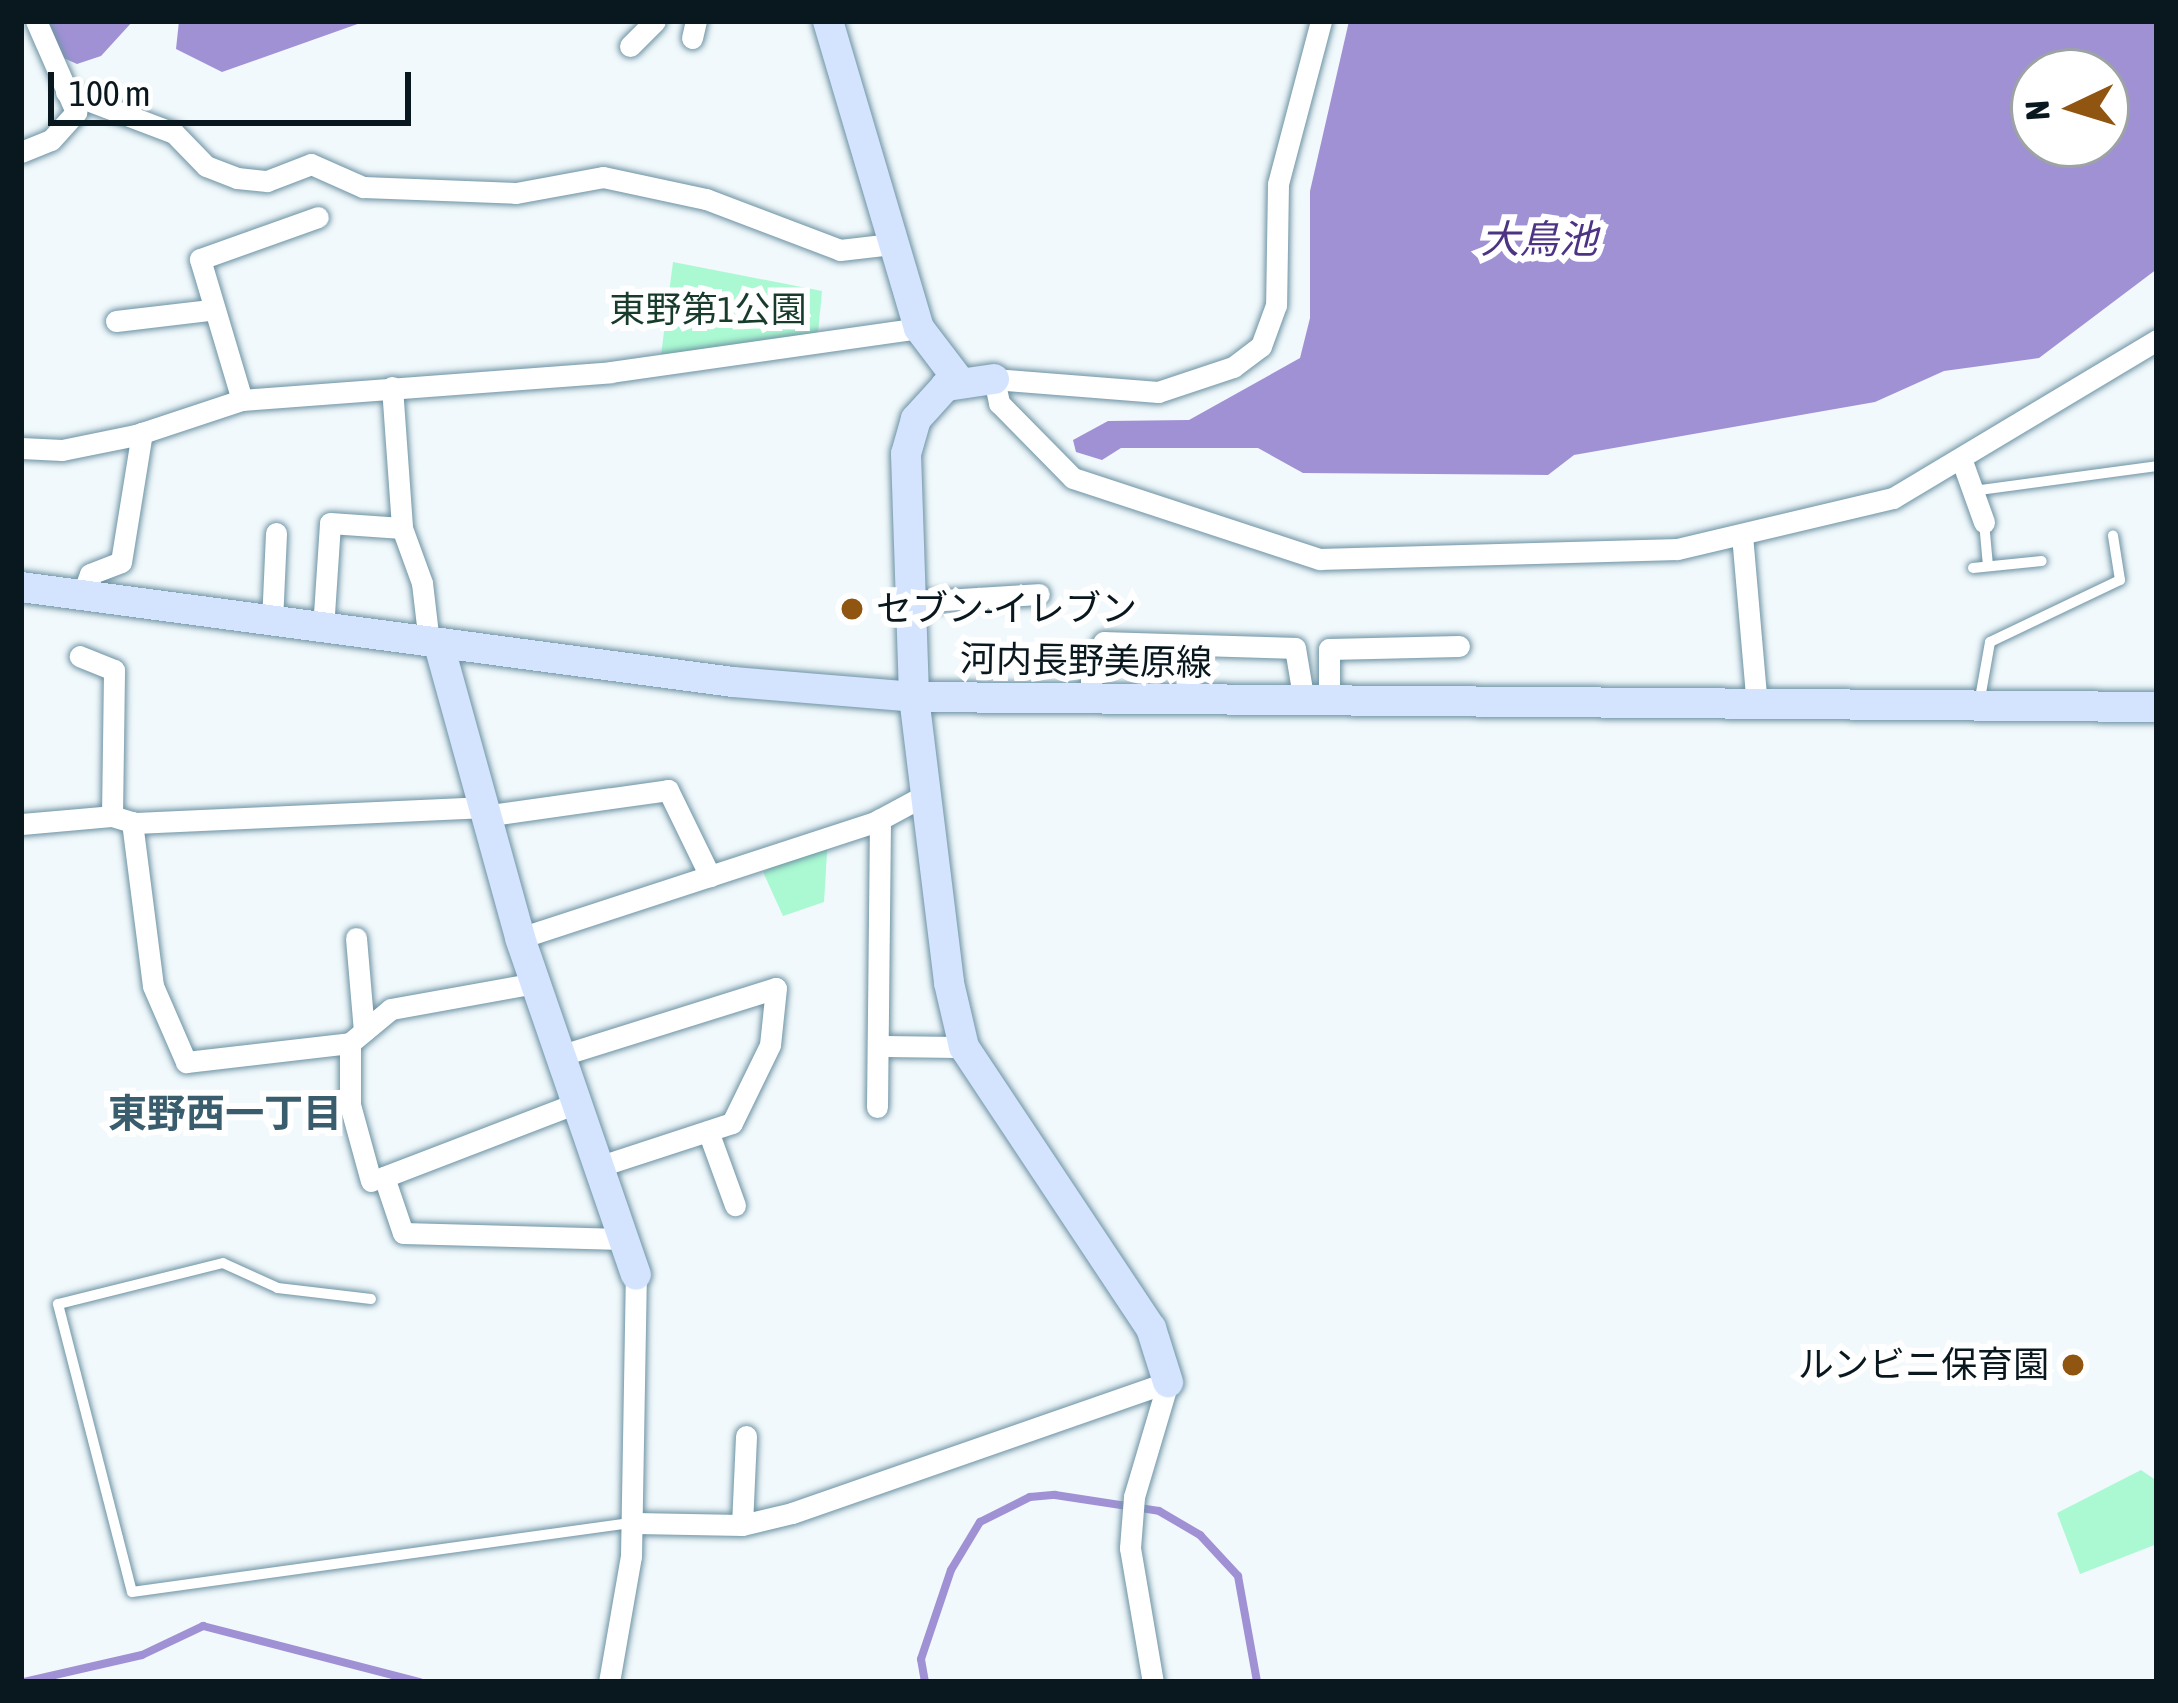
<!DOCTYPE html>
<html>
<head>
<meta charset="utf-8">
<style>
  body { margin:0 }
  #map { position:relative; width:2178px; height:1703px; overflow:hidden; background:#f1f9fc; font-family:"Asap Condensed","Noto Sans JP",sans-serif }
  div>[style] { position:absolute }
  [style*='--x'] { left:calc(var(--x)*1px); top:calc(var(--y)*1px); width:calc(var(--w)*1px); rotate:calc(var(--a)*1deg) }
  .green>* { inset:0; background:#aaf9d2 }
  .water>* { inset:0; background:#a091d5 }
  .stream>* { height:8px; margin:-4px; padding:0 4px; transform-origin:4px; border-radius:4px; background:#a091d5 }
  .roads { filter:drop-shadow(0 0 3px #6d92a3) drop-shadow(0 0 3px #6d92a3) }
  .lane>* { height:10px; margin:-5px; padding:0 5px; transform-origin:5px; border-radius:5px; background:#fff }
  .street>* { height:21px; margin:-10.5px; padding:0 10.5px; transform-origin:10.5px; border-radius:10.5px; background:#fff }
  .secondary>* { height:30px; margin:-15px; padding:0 15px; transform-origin:15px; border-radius:15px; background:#d4e4fe }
  .dots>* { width:33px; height:33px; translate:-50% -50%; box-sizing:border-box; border:6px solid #fff; border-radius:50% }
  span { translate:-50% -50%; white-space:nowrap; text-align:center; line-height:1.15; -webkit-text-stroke:12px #fff; paint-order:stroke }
  .park-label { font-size:36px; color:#173c2b }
  .poi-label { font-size:36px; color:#09181e }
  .left { translate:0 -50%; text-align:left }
  .right { translate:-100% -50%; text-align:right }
  .street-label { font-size:36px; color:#09181e }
  .water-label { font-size:39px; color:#4c3384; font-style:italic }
  .neighbourhood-label { font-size:39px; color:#395d6c; font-weight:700 }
  .frame { position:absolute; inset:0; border:24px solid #09181e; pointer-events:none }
  .north { position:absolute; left:2010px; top:48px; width:120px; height:120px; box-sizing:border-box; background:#fff; border:3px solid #9da3a5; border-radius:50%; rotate:266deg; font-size:33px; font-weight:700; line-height:48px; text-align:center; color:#09181e }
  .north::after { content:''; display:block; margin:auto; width:42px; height:54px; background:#8f5511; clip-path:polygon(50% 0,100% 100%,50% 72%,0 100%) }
  .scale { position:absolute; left:48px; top:72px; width:363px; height:54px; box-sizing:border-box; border:6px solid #09181e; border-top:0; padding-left:15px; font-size:36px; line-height:42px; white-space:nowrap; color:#09181e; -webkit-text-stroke:9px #fff; paint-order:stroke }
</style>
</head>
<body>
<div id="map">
  <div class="green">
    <i style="clip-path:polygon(673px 262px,822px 291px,818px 333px,661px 355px)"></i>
    <i style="clip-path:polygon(828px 837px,824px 902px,783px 916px,763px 872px)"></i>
    <i style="clip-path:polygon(2141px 1470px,2157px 1481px,2157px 1544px,2080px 1574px,2057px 1513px)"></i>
  </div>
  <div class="water">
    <i style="clip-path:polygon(44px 21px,133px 21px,101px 56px,77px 64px,57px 55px)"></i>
    <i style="clip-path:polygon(179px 21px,366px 21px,222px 72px,176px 49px)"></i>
    <i style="clip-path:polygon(evenodd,1349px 21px,2157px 21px,2157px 269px,2039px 358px,1944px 371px,1875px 402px,1574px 455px,1548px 475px,1303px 473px,1258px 448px,1121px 448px,1102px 460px,1076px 452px,1073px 440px,1108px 421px,1189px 420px,1300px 358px,1310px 318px,1310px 191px,1349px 21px,2034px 72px,2106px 72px,2106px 144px,2034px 144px,2034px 72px)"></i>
  </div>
  <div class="stream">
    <i style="--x:24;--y:1682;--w:121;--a:-12.9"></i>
    <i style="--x:142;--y:1655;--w:68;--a:-25.4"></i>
    <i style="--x:203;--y:1626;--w:224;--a:14.5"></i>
    <i style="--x:925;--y:1682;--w:23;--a:-100"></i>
    <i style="--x:921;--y:1659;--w:94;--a:-71.4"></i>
    <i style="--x:951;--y:1570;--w:56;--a:-58.9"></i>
    <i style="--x:980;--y:1522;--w:56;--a:-26.6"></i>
    <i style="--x:1030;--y:1497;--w:25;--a:-5"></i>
    <i style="--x:1055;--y:1495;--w:105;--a:8.7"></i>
    <i style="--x:1159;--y:1511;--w:48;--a:30.3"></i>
    <i style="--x:1200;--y:1535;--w:56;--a:47.2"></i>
    <i style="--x:1238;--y:1576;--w:108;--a:79.8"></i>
  </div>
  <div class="roads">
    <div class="lane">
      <i style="--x:1973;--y:491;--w:186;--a:-7.7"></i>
      <i style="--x:1984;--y:522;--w:44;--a:84.8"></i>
      <i style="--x:1973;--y:568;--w:69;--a:-5.8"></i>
      <i style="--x:1979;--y:704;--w:63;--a:-79.9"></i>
      <i style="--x:1990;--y:642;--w:144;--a:-25.5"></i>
      <i style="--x:2120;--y:580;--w:45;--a:-99"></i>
      <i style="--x:371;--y:1299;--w:94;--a:-173.3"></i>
      <i style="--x:278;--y:1288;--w:60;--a:-155.6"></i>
      <i style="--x:223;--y:1263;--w:170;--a:166"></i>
      <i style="--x:58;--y:1304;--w:297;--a:75.6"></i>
      <i style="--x:132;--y:1592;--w:503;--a:-7.89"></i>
    </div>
    <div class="street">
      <i style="--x:1321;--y:21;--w:169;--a:104.8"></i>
      <i style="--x:1278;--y:184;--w:121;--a:90.9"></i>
      <i style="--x:1276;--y:305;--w:44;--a:110.1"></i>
      <i style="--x:1261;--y:346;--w:35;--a:143"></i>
      <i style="--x:1233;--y:367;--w:79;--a:161.6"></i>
      <i style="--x:1158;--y:392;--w:165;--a:-175.5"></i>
      <i style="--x:994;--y:379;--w:25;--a:78"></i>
      <i style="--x:999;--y:403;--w:105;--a:45.4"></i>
      <i style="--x:1073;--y:478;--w:260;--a:18.2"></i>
      <i style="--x:1320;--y:559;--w:357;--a:-1.6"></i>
      <i style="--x:1677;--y:549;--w:222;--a:-13.3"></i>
      <i style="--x:1893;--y:498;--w:308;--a:-30.9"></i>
      <i style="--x:692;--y:38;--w:17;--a:-77"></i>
      <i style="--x:630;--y:46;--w:35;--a:-45"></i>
      <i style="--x:66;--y:92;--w:116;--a:20.8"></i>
      <i style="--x:174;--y:133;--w:46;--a:45.9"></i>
      <i style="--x:206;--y:166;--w:33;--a:21"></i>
      <i style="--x:237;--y:178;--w:30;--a:6"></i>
      <i style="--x:267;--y:181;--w:47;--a:-21.1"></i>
      <i style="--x:311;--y:164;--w:57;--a:23.9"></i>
      <i style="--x:363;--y:187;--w:153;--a:2.2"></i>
      <i style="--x:516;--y:193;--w:88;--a:-10.4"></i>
      <i style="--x:603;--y:177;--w:105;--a:12.1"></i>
      <i style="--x:706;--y:199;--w:143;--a:20.8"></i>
      <i style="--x:840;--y:250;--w:52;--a:-6.6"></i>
      <i style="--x:21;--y:152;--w:32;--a:-22"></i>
      <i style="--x:51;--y:140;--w:38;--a:-48"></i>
      <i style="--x:76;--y:112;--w:99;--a:-113.7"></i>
      <i style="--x:116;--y:321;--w:95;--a:-6.7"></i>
      <i style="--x:392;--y:387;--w:141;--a:85.9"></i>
      <i style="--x:402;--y:528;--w:59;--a:70"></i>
      <i style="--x:422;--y:583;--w:60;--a:83.3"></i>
      <i style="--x:242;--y:400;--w:147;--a:-106.6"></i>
      <i style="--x:200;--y:259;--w:125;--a:-19.6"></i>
      <i style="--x:21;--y:448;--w:41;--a:2.8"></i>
      <i style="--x:62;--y:450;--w:76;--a:-11.5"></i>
      <i style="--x:136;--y:435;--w:112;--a:-18.3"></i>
      <i style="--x:242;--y:400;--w:370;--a:-4.3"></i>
      <i style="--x:611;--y:372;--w:311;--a:-8.1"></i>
      <i style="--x:1962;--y:461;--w:65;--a:70.2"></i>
      <i style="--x:1742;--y:535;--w:171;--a:85"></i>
      <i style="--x:82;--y:596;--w:23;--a:-70"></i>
      <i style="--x:90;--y:574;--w:33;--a:-21"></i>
      <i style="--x:121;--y:562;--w:131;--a:-80.8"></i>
      <i style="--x:912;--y:602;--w:127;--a:-3.6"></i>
      <i style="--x:272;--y:622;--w:89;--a:-87.4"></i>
      <i style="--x:323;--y:629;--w:106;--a:-86.2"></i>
      <i style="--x:330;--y:523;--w:72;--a:4"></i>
      <i style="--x:1091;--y:702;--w:41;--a:-90"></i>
      <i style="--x:1091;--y:661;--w:23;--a:-56"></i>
      <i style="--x:1104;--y:642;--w:191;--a:1.8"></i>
      <i style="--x:1295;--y:648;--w:55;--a:80.5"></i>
      <i style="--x:1329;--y:702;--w:53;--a:-90"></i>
      <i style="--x:1329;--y:649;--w:130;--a:-1.3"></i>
      <i style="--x:112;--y:816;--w:24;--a:17"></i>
      <i style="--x:135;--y:823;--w:346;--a:-2.6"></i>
      <i style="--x:484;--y:816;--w:186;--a:-8"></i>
      <i style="--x:668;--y:790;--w:96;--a:64"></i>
      <i style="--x:132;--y:822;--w:165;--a:82.7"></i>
      <i style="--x:153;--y:986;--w:83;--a:66.5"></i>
      <i style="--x:186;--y:1062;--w:165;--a:-6.6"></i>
      <i style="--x:21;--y:824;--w:91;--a:-5"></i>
      <i style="--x:112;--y:816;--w:146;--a:-89.2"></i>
      <i style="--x:114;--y:670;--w:37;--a:-158"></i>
      <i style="--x:356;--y:938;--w:93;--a:85.1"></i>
      <i style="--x:520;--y:938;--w:373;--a:-18.1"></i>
      <i style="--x:875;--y:822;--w:59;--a:-28.3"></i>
      <i style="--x:878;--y:1046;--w:86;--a:0.7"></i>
      <i style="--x:559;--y:1056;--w:227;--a:-17.4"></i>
      <i style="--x:776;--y:988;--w:57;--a:96"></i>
      <i style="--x:770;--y:1045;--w:87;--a:116"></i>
      <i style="--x:732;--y:1123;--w:142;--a:161.9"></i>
      <i style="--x:574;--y:1104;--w:204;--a:159"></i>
      <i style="--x:384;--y:1177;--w:59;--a:71.3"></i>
      <i style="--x:403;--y:1233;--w:219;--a:1.6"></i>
      <i style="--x:877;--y:1107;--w:288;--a:-89.4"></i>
      <i style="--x:708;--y:1131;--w:79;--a:70"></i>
      <i style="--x:371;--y:1181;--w:79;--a:-105.4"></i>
      <i style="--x:350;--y:1105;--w:62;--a:-90"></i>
      <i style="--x:350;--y:1043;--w:53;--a:-39.7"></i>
      <i style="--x:391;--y:1009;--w:146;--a:-10.2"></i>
      <i style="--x:631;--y:1523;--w:111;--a:1"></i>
      <i style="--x:742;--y:1525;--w:51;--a:-13.5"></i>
      <i style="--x:792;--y:1513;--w:398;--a:-19.2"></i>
      <i style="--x:1168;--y:1382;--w:120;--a:106.5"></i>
      <i style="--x:1134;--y:1497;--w:51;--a:94.5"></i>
      <i style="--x:1130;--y:1548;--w:136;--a:80.3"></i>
      <i style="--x:742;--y:1525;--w:89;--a:-87.4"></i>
      <i style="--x:609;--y:1682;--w:128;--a:-80.1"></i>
      <i style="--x:631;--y:1556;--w:281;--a:-89"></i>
    </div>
    <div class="secondary">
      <i style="--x:828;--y:21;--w:320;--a:73.5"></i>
      <i style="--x:919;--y:328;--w:68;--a:52.8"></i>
      <i style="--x:994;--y:379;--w:49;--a:171.7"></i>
      <i style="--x:946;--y:386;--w:45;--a:132.3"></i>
      <i style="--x:916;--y:419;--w:36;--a:106"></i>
      <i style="--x:906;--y:454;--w:243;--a:88.1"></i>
      <i style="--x:914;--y:697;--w:288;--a:83"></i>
      <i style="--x:949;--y:983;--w:66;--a:76.8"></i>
      <i style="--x:964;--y:1047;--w:338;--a:56.4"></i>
      <i style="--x:1151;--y:1328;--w:57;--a:72.5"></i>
      <i style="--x:21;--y:587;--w:718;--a:7.6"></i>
      <i style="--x:733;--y:682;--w:182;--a:4.7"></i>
      <i style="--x:914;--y:697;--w:1243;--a:0.46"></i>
      <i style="--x:439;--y:645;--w:304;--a:74.5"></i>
      <i style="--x:520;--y:938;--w:356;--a:71"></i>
    </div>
  </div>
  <div class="dots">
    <i style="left:852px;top:609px;background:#8f5511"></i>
    <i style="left:2073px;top:1365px;background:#8f5511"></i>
  </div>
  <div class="park-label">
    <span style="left:708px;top:310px">東野第1公園</span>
  </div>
  <div class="poi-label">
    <span class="left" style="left:876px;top:609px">セブン-イレブン</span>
    <span class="right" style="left:2049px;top:1365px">ルンビニ保育園</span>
  </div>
  <div class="street-label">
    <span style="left:1086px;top:661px;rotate:1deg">河内長野美原線</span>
  </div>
  <div class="water-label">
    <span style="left:1539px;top:239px">大鳥池</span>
  </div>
  <div class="neighbourhood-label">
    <span style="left:225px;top:1113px">東野西一丁目</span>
  </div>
  <div class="frame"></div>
  <div class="north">N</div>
  <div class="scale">100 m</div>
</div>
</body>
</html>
